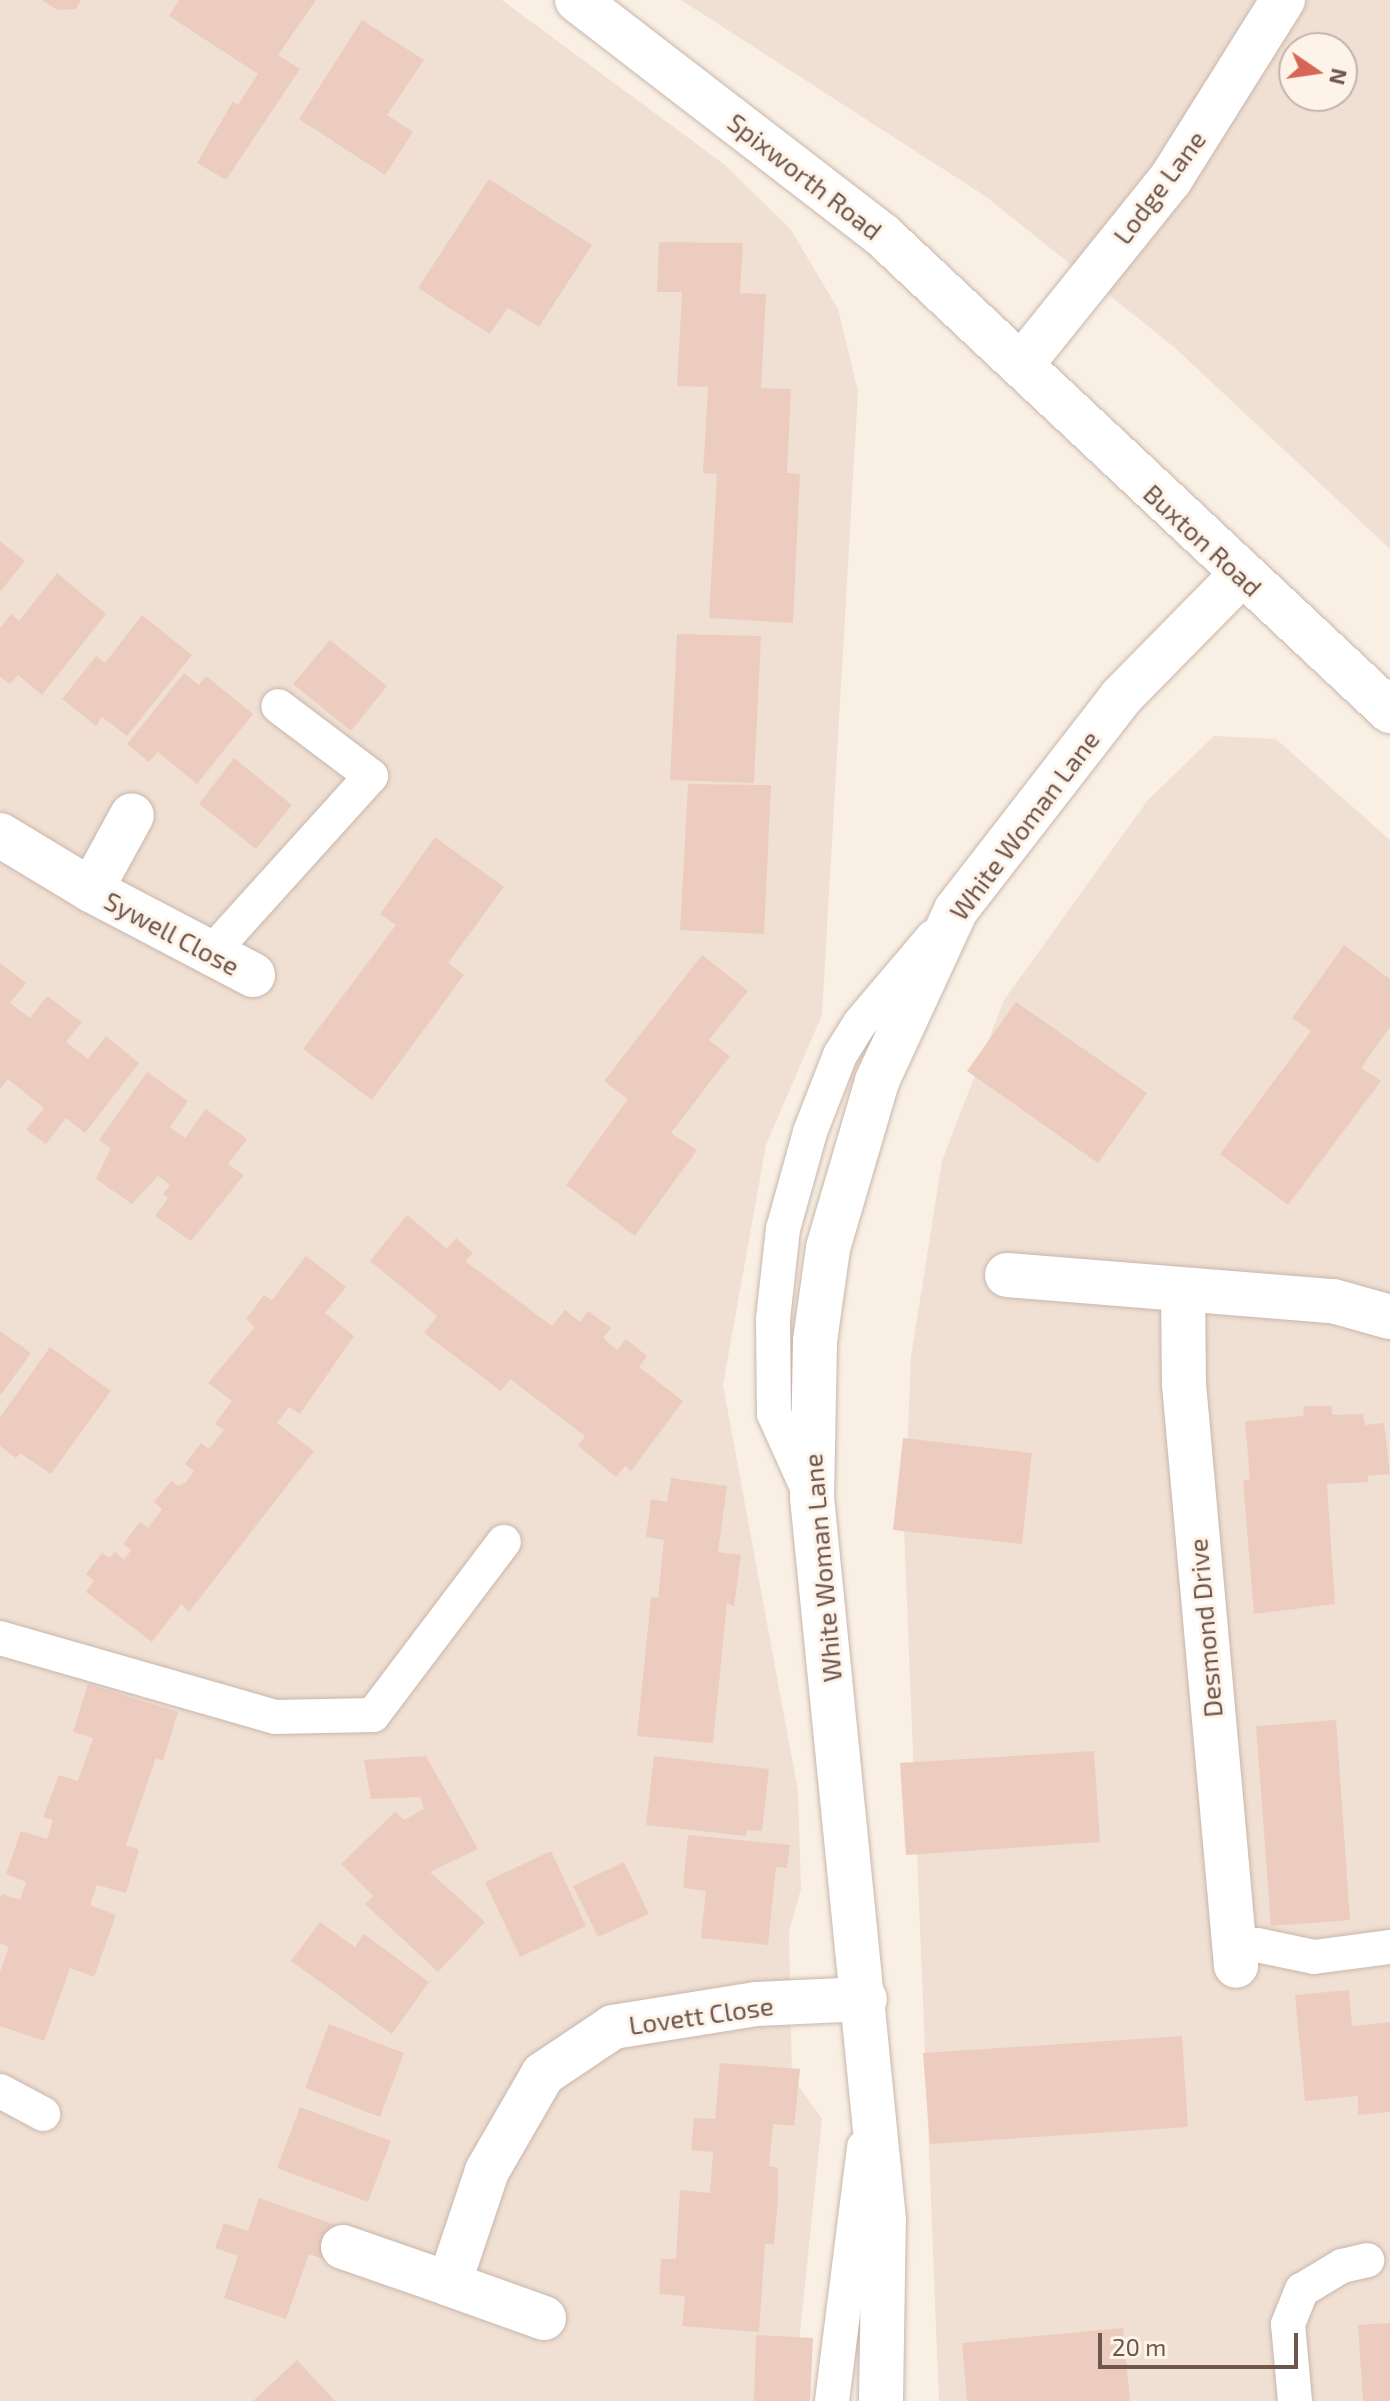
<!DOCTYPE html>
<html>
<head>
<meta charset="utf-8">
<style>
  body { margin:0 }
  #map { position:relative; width:1390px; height:2401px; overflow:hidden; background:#f9efe4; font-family:"Exo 2",sans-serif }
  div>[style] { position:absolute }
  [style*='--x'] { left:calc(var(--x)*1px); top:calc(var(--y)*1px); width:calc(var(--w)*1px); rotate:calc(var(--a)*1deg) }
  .residential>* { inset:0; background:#f0e0d3 }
  .building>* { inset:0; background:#ecccbf }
  .roads { filter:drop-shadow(0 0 2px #c9b6ac) drop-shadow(0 0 2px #c9b6ac) }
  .lane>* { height:34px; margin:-17px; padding:0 17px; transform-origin:17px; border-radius:17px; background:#fff }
  .street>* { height:44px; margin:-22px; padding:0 22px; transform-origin:22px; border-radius:22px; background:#fff }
  .secondary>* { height:44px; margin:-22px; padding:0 22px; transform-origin:22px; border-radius:22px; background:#fff }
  span { translate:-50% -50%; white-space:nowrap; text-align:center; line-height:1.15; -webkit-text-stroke:6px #fdf3e9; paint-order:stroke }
  .street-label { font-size:26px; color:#6f564d }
  .north { position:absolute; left:1278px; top:32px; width:80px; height:80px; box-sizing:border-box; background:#fdf3e9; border:2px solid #c4b4ab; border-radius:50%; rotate:103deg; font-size:22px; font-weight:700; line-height:32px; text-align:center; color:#6f564d }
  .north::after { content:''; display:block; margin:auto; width:28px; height:36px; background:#d66756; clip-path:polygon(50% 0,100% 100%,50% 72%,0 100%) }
  .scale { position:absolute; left:1098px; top:2333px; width:200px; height:36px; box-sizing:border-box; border:4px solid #6f564d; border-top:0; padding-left:10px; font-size:24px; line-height:28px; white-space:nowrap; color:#6f564d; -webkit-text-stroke:6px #fdf3e9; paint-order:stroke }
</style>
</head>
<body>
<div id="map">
  <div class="residential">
    <i style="clip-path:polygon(0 0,502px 0,725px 165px,791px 230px,838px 309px,858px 391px,822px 1015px,766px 1145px,723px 1385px,798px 1791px,801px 1889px,789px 1932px,792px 2077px,822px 2119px,793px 2401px,0 2401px)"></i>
    <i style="clip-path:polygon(evenodd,681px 0,1390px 0,1390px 549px,1174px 347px,985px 196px,681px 0,1294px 48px,1342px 48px,1342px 96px,1294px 96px,1294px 48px)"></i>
    <i style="clip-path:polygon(1214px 736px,1276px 739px,1390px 840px,1390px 2401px,939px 2401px,904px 1528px,911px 1357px,942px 1161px,1004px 1000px,1148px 800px)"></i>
  </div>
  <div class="building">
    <i style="clip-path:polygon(42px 0,81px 0,76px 9px,57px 10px)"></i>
    <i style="clip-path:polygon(179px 0,316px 0,278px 55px,300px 69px,226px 180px,197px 163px,233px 101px,238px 105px,258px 74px,169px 16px)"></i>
    <i style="clip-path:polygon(362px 20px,424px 60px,387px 115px,413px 132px,385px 175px,299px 119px)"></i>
    <i style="clip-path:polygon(489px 179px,592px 245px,539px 327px,508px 308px,490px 334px,418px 288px)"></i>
    <i style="clip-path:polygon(659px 242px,743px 243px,740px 293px,766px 294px,761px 388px,791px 389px,787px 473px,800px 474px,793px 623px,709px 618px,717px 474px,703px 473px,708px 387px,677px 386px,682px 292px,657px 292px)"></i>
    <i style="clip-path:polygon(0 541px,25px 561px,0 592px)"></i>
    <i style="clip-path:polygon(57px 573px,106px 614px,42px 695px,18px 675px,10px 684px,0 677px,0 628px,11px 614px,19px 621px)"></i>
    <i style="clip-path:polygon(142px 615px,192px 655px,127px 736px,102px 717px,96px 726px,62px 699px,96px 656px,105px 663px)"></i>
    <i style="clip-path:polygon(677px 634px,761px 636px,754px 783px,670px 780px)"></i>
    <i style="clip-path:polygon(330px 640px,387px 686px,351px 731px,293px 684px)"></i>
    <i style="clip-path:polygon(184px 673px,199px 685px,206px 676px,253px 714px,197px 784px,158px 752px,149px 762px,127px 744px)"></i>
    <i style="clip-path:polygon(234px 758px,292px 805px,256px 849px,199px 804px)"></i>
    <i style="clip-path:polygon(688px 784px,771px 785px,764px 934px,680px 930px)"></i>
    <i style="clip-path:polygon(435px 837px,504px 887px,448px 963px,464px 975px,372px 1100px,303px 1049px,396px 925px,380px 914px)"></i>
    <i style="clip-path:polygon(1344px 945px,1390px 979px,1390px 1027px,1361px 1068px,1381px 1081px,1288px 1205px,1220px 1154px,1311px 1031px,1292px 1018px)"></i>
    <i style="clip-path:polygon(702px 955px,748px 991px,709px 1040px,730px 1056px,671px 1133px,697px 1150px,635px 1236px,566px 1185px,628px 1099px,604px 1081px)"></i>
    <i style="clip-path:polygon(0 963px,26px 983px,10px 1003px,30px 1018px,47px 996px,82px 1022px,66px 1042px,88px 1059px,106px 1036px,139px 1063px,85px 1133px,66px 1118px,46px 1144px,26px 1130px,44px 1108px,8px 1079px,0 1089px)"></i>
    <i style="clip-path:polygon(1016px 1002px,1147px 1093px,1098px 1163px,967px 1071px)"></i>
    <i style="clip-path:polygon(147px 1072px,188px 1101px,170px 1127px,185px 1138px,206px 1109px,247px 1139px,228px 1164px,244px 1175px,191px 1241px,155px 1216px,168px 1198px,163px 1194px,170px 1185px,158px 1176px,132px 1204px,96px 1179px,111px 1148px,99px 1140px)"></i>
    <i style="clip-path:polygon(407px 1215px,447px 1249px,456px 1238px,473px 1253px,465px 1261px,552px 1326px,565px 1310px,580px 1322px,588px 1311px,611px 1328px,603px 1338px,617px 1350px,626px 1339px,647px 1356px,639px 1367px,683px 1401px,631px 1471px,625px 1466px,616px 1477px,578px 1446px,585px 1436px,510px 1379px,501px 1391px,424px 1333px,437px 1316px,370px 1261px)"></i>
    <i style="clip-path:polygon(306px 1256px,346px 1287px,325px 1313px,354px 1336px,300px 1414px,289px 1407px,277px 1423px,314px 1451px,189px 1612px,181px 1604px,152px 1642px,86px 1592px,94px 1581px,86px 1574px,102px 1553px,110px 1558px,115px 1552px,124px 1560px,131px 1550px,123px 1544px,140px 1522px,148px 1528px,162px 1509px,154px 1502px,171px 1481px,178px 1486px,186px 1482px,194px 1471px,185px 1464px,201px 1443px,209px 1449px,224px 1430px,215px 1424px,232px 1401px,208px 1383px,255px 1327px,246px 1319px,264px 1295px,272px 1300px)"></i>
    <i style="clip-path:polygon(0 1331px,31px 1353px,0 1396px)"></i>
    <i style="clip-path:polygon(50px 1347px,111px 1391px,51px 1474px,20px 1453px,16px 1458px,0 1446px,0 1417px)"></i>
    <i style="clip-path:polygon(1304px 1406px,1331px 1406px,1333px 1415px,1363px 1414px,1365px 1425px,1384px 1423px,1390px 1474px,1367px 1476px,1369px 1482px,1327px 1484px,1335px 1604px,1254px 1614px,1243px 1481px,1250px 1479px,1245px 1421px,1303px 1416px)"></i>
    <i style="clip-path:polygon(903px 1438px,1032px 1453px,1022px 1544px,893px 1530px)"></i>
    <i style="clip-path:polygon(671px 1478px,727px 1486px,718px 1552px,741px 1555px,734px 1606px,727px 1603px,713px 1743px,637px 1736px,651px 1597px,658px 1598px,664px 1540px,646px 1537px,651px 1499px,667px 1502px)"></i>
    <i style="clip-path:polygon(88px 1684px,178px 1712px,163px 1761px,156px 1758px,126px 1845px,139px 1850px,126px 1893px,97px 1885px,90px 1905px,116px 1915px,94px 1977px,70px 1968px,44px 2041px,0 2026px,0 1972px,9px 1947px,0 1943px,0 1898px,2px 1894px,20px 1900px,26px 1882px,6px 1874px,21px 1831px,47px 1839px,53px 1820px,43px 1817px,59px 1775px,78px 1781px,93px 1738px,73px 1732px)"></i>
    <i style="clip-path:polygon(1336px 1720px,1350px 1920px,1271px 1926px,1256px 1726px)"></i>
    <i style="clip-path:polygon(1094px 1751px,1100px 1842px,906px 1855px,900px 1763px)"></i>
    <i style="clip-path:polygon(426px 1756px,478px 1849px,430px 1872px,485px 1922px,438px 1972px,365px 1904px,373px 1896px,341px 1864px,395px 1812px,404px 1820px,424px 1809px,420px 1797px,371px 1799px,364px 1760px)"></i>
    <i style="clip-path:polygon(654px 1756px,769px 1769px,762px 1831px,747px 1830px,746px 1836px,646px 1825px)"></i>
    <i style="clip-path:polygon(688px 1835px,790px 1845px,787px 1868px,776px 1867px,768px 1945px,701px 1938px,706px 1891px,683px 1888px)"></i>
    <i style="clip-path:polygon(551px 1851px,586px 1926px,520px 1957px,485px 1882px)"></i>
    <i style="clip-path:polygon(624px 1862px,649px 1914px,598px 1937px,573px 1886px)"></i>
    <i style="clip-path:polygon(320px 1922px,355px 1947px,364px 1934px,429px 1982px,392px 2034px,291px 1961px)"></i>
    <i style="clip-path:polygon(1349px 1990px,1352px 2026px,1390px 2022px,1390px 2112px,1358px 2115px,1358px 2096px,1305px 2101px,1295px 1995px)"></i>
    <i style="clip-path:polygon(329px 2024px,404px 2053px,380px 2117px,305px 2088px)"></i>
    <i style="clip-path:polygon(1182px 2036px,1188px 2127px,930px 2144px,923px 2053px)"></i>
    <i style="clip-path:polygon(720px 2063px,800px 2069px,794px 2126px,773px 2124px,769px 2166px,778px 2168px,778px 2198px,774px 2244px,765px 2244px,759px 2332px,682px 2326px,685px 2296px,659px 2294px,661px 2259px,676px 2259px,680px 2190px,710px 2193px,713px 2152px,691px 2150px,694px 2118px,715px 2119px)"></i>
    <i style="clip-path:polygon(300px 2107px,391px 2141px,368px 2202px,277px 2168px)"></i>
    <i style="clip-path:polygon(259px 2198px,336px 2225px,324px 2259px,309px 2254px,286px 2319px,224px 2298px,238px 2256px,215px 2248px,224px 2223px,248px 2231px)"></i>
    <i style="clip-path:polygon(1390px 2323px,1390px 2401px,1363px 2401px,1358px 2325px)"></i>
    <i style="clip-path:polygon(1123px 2328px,1130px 2401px,967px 2401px,962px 2343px)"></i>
    <i style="clip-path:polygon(756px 2335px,813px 2338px,810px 2401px,754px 2401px)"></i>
    <i style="clip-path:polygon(297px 2360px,335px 2401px,253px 2401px)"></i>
  </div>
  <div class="roads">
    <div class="lane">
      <i style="--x:212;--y:952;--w:237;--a:-47.9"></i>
      <i style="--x:371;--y:776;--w:116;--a:-143"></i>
      <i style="--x:810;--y:1494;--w:88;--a:-114.2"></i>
      <i style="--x:774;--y:1414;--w:95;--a:-90.6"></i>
      <i style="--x:773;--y:1319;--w:91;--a:-83.7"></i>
      <i style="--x:783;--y:1229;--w:101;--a:-74.4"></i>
      <i style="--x:810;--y:1132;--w:83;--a:-68.7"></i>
      <i style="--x:840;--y:1055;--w:38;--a:-58"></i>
      <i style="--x:860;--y:1023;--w:113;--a:-49.7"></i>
      <i style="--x:0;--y:1638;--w:286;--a:16"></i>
      <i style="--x:275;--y:1717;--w:98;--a:-1.2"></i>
      <i style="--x:373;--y:1715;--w:217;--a:-52.9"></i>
      <i style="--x:1233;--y:1946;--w:24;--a:-2"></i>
      <i style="--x:1257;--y:1945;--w:58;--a:11.9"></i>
      <i style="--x:1314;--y:1957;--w:77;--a:-7.5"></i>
      <i style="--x:0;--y:2091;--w:49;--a:28.1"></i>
      <i style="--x:832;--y:2401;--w:256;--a:-82.8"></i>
      <i style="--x:1295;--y:2401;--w:77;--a:-95.2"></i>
      <i style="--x:1288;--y:2324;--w:37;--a:-68"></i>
      <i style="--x:1302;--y:2290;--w:47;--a:-31"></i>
      <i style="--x:1342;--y:2266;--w:26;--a:-13"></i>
    </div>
    <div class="street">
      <i style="--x:1021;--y:365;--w:238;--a:-51.2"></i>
      <i style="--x:1170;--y:180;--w:213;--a:-57.9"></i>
      <i style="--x:0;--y:835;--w:106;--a:31.1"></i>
      <i style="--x:91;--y:890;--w:183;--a:27.7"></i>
      <i style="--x:91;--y:890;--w:85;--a:-61.3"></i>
      <i style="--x:1007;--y:1275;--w:327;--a:4.6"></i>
      <i style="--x:1333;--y:1301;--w:59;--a:15.7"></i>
      <i style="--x:1183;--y:1290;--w:94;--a:89.4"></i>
      <i style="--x:1184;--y:1384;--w:584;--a:84.89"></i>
      <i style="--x:343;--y:2247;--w:112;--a:19.2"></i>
      <i style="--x:544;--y:2318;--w:101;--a:-160.3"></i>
      <i style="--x:449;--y:2284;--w:119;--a:-71.4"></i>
      <i style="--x:487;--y:2171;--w:112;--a:-60"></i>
      <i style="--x:543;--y:2074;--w:84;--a:-33.9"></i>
      <i style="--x:613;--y:2027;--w:145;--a:-9.1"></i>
      <i style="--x:756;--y:2004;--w:109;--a:-2.6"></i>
    </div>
    <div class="secondary">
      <i style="--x:577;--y:0;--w:384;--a:37.6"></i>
      <i style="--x:881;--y:234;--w:698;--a:43.14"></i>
      <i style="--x:881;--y:2401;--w:181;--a:-89.1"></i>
      <i style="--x:884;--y:2220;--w:726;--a:-95.69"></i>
      <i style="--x:812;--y:1498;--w:157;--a:-88.9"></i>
      <i style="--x:815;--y:1341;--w:94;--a:-82"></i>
      <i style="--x:828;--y:1248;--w:174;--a:-73.6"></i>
      <i style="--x:877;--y:1081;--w:188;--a:-65.2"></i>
      <i style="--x:956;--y:910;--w:269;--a:-52.2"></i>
      <i style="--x:1121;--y:697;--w:171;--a:-45.5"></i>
    </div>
  </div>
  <div class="street-label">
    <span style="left:805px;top:176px;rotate:38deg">Spixworth Road</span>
    <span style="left:1159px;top:187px;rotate:-53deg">Lodge Lane</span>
    <span style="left:1203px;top:540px;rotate:43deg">Buxton Road</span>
    <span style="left:1024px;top:825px;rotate:-53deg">White Woman Lane</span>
    <span style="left:172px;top:933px;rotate:28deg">Sywell Close</span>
    <span style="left:822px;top:1568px;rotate:-95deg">White Woman Lane</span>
    <span style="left:1205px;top:1628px;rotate:-95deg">Desmond Drive</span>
    <span style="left:701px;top:2015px;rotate:-8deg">Lovett Close</span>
  </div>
  <div class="north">N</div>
  <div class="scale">20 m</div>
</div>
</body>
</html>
